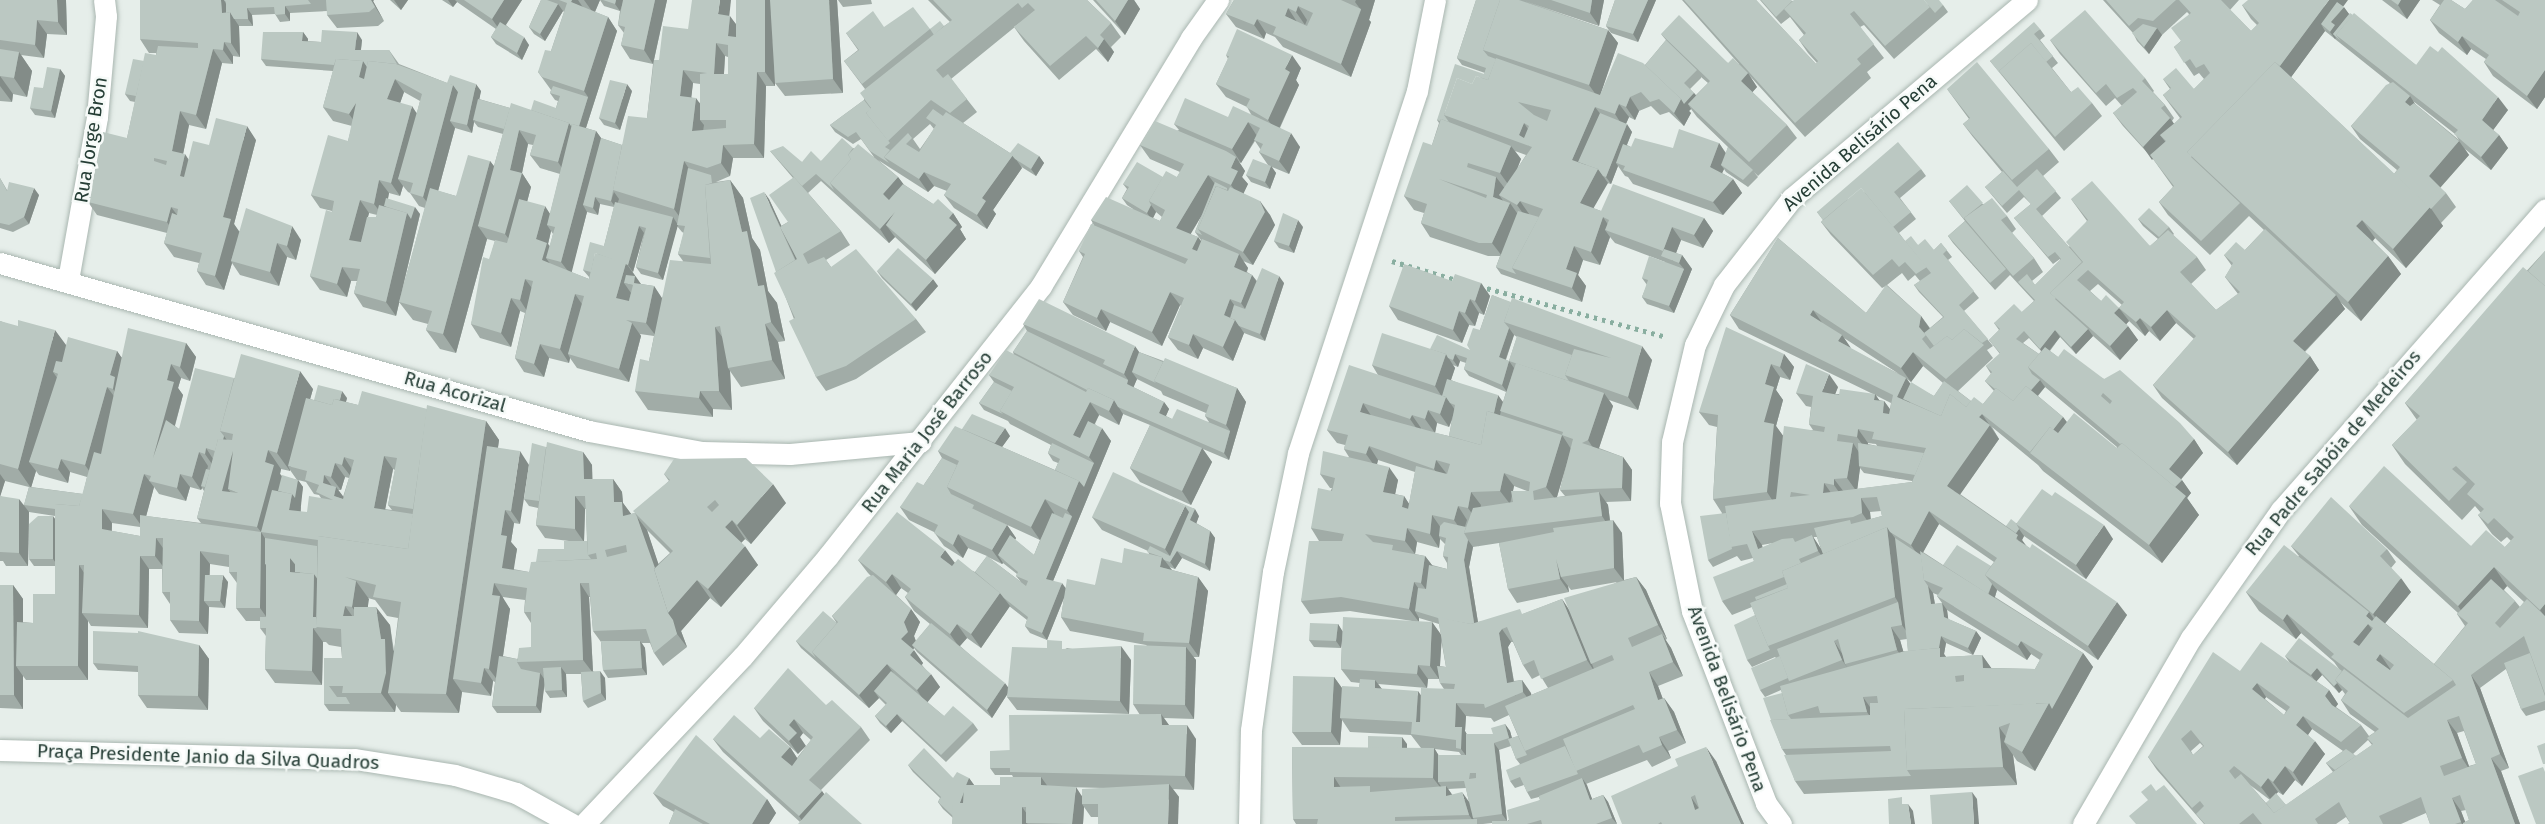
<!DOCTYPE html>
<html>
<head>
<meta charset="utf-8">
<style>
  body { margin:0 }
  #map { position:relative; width:2545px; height:824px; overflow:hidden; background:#e6eeea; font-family:"Fira Sans",sans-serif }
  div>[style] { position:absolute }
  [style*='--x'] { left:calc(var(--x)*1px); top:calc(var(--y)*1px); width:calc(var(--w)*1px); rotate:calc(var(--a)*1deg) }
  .path>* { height:4.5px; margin-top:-2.25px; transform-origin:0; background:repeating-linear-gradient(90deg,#89aea0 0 3.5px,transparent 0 8.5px) }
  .roads { filter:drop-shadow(0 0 2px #a9b6b0) drop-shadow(0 0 2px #a9b6b0) }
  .minor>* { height:21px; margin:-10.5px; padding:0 10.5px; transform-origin:10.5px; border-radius:10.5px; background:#fff }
  .wall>* { inset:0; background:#a1aca7 }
  .shaded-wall>* { inset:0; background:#838c88 }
  .building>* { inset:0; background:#bbc8c2 }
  span { translate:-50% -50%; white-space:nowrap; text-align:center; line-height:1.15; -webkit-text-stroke:5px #f6faf8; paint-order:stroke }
  .street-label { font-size:19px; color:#263e36 }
</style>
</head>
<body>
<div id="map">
  <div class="path">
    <i style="--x:1392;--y:261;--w:68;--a:16.3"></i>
    <i style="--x:1479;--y:286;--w:195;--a:15.2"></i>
  </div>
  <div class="roads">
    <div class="minor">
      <i style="--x:0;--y:263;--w:612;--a:15.92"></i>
      <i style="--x:589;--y:431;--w:115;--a:10.5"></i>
      <i style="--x:702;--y:452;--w:88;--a:1.3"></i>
      <i style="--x:790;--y:454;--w:131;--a:-5.3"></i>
      <i style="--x:68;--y:280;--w:166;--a:-79.9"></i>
      <i style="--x:97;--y:117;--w:101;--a:-84.9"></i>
      <i style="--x:106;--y:16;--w:16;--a:-97"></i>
      <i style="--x:0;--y:750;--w:355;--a:1.5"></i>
      <i style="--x:355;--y:759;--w:101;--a:9.1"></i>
      <i style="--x:455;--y:775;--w:64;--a:16.4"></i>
      <i style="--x:516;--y:793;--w:64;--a:29"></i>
      <i style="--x:584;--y:824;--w:231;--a:-46.6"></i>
      <i style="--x:743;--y:656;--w:131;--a:-49.6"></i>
      <i style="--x:828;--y:556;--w:344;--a:-51.7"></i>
      <i style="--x:1041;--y:286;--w:290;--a:-58.8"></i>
      <i style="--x:1191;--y:38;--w:47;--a:-54.6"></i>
      <i style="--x:1249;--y:824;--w:94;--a:-88.8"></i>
      <i style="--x:1251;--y:730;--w:160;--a:-82.1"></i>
      <i style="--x:1273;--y:572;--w:122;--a:-78.1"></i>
      <i style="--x:1298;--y:453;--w:381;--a:-71.8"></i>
      <i style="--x:1417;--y:91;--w:93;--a:-78.8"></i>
      <i style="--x:1781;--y:824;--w:26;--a:-126"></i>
      <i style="--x:1766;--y:803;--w:206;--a:-111.1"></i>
      <i style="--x:1692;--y:611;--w:110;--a:-101.5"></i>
      <i style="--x:1670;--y:503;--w:61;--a:-88.1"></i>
      <i style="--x:1672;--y:442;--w:100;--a:-76.7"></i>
      <i style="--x:1695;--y:345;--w:67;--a:-64.2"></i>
      <i style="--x:1724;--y:285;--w:110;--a:-52"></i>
      <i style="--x:1792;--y:198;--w:307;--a:-40.1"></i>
      <i style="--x:2083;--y:824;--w:215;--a:-59.9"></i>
      <i style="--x:2191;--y:638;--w:156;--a:-54.9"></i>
      <i style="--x:2281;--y:510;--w:400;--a:-48.7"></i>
    </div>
  </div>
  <div class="wall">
    <i style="clip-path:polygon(0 0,66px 0,67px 35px,47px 34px,44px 58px,21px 55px,32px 71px,27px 97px,13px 94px,12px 102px,0 101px)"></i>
    <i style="clip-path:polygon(140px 0,374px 0,373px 1px,384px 21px,378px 26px,337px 28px,327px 15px,327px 11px,290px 13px,290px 21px,280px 22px,275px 14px,252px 15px,253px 26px,239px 26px,240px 57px,233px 56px,233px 64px,222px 63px,206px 129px,189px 125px,183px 154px,189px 160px,209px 145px,256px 140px,234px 224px,239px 231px,301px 240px,296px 260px,287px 257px,279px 286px,240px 275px,232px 263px,224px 290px,206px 285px,197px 271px,199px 263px,174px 257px,164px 243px,167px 233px,97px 215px,88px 202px,127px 138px,135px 102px,130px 101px,125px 94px,144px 61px,156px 55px,156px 53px,149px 53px,140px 39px)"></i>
    <i style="clip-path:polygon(390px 0,408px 0,401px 10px)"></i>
    <i style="clip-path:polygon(442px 0,522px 0,506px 25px,529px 45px,522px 60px,496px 44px,491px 37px,496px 29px,457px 2px,453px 7px)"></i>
    <i style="clip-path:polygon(evenodd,541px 0,600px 0,595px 12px,608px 17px,617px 31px,586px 128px,596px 131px,601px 138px,622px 145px,647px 118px,653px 64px,630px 59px,621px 45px,624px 33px,618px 25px,620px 11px,604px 6px,600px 0,667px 0,654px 60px,659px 60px,688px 29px,729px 16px,736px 24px,837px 0,843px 93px,785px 96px,775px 83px,775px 73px,775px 86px,766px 86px,764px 158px,733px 158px,730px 176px,716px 182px,730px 180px,743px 198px,752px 238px,760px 250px,768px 291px,777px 303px,785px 341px,778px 342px,785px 379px,741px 387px,730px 371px,732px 410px,713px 409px,713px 417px,648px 410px,635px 391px,649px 361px,654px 336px,640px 334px,641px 336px,629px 382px,577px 368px,570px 358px,569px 363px,549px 358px,544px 377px,524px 372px,515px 358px,525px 313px,520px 311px,511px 347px,480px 338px,471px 324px,495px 241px,487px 239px,456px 353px,440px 349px,426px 330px,428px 324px,413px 320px,399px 302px,425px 208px,419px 206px,410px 193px,408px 192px,403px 186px,400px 196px,389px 193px,388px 199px,420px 214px,396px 316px,363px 307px,354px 293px,357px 281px,351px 281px,347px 297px,320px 290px,310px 276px,332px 211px,320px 208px,311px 195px,348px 141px,352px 126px,333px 121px,323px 107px,333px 71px,266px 66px,261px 59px,303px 32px,308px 39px,308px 41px,321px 42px,362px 40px,361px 50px,389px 50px,399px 64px,447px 83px,481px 91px,479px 99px,510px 108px,531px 110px,556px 108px,558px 101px,555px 100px,550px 93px,551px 90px,538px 72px,551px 51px,564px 12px,563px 11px,545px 41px,534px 34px,529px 27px,541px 0,725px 56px,728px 57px,728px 74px,724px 74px,725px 56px,541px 0,693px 83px,700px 84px,700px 103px,691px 97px,693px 83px,541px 0,404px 92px,420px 101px,417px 113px,400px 103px,404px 92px,541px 0,474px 122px,478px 127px,503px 134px,494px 166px,490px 161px,456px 196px,438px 191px,455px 128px,472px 133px,474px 122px,541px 0,528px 144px,533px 145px,530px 155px,540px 168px,560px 174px,550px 214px,527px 202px,531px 187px,522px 173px,528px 144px,541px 0,600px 204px,614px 207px,604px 246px,583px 270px,589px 277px,589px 279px,571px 272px,587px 212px,598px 215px,600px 204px,541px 0,369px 213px,377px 215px,376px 217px,368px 217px,369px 213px,541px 0,677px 226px,682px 232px,684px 233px,678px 254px,683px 261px,662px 298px,654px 286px,641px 284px,632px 271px,633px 272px,644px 233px,636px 267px,641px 274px,663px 280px,677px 226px,541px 0,551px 231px,553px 234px,550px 246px,548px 244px,551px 231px)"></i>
    <i style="clip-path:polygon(838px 0,871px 0,872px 4px,843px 7px)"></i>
    <i style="clip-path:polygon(evenodd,928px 0,1087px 0,1111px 23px,1121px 37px,1111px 47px,1114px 52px,1108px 62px,1096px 49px,1059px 80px,1024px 41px,1014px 27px,1021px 22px,951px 79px,977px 112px,963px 123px,1010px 153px,1039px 156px,1044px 163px,1036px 176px,1020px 166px,1022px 168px,993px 210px,996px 214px,987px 229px,954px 208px,944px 195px,947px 191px,934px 186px,928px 192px,878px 160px,898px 177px,903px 184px,933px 204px,953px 213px,962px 227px,960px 229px,966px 239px,935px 274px,895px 237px,889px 243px,821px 181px,808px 193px,841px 231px,850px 245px,826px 260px,831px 267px,916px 319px,926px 332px,856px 379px,826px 391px,816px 377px,776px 272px,769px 199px,781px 226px,788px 222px,793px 178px,770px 151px,802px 162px,821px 161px,853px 148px,874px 157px,861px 139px,853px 144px,835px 132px,830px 125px,864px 100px,865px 89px,844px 61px,858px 50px,846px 33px,884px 27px,930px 29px,944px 26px,950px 22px,928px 0,930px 124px,934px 129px,920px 149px,913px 139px,930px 124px)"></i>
    <i style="clip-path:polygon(1093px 0,1134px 0,1140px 9px,1125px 35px)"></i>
    <i style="clip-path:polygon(1234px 0,1375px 0,1369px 20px,1371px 22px,1351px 77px,1283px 47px,1275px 37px,1266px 33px,1264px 39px,1236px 27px,1226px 14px)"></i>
    <i style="clip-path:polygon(evenodd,1476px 0,1604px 0,1599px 26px,1524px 1px,1608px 30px,1618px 43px,1600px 95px,1645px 65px,1666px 40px,1661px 34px,1728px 63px,1739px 64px,1682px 0,1756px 0,1816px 64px,1817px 63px,1808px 53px,1799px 40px,1804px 35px,1790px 17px,1781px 24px,1760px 0,1943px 5px,1948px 12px,1894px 59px,1864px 25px,1860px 27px,1884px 58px,1867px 72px,1871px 78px,1805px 137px,1749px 75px,1757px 87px,1752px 92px,1787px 125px,1797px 138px,1758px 176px,1754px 172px,1758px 177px,1748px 187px,1726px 172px,1724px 169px,1722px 173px,1733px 179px,1742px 193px,1723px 215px,1633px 184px,1628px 177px,1625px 176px,1618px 166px,1611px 184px,1607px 183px,1593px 208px,1601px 211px,1704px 218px,1713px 231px,1703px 248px,1681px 240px,1676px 253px,1682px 255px,1692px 269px,1674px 313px,1647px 304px,1642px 297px,1647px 285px,1642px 278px,1665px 262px,1615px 243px,1610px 237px,1600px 265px,1583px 260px,1578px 275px,1586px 286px,1582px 302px,1501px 274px,1496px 267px,1500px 256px,1488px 256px,1430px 237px,1421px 223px,1424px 213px,1414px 210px,1404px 196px,1432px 145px,1439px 123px,1437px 120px,1485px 73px,1462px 65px,1457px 58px,1476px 0,1701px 77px,1708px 83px,1696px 95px,1690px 89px,1702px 77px,1701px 77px,1476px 0,1651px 106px,1660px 115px,1669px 112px,1684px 126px,1691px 113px,1689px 111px,1691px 109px,1697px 117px,1728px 147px,1726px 153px,1719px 143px,1673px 148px,1631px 147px,1627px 145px,1632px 132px,1626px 124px,1629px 117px,1635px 120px,1639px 111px,1651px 106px,1476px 0,1515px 151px,1526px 155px,1517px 169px,1521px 159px,1515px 151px)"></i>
    <i style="clip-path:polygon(1615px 0,1656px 0,1638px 42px,1611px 33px,1606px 26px)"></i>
    <i style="clip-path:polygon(evenodd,2103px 0,2239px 0,2230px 10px,2251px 31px,2257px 25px,2251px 19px,2242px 5px,2343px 7px,2349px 14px,2416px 65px,2508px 110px,2493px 130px,2499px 135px,2508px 148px,2491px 170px,2465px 149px,2469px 155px,2440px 188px,2446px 193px,2456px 207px,2441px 223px,2443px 226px,2406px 268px,2375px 238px,2373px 241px,2388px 256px,2401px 274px,2361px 321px,2339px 301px,2345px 309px,2305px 352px,2310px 356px,2319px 370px,2237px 465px,2162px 398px,2153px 385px,2194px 339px,2176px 323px,2160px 341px,2149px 331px,2145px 336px,2129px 321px,2126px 324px,2138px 340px,2120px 360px,2093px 336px,2076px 354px,2060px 337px,2050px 351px,2058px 357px,2104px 379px,2194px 439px,2203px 453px,2181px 479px,2191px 493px,2187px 498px,2199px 515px,2162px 563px,2043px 471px,2038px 465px,1992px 427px,1999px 439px,1960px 494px,2006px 526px,2016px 523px,2113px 539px,2086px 579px,2024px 536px,2022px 540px,2025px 545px,2127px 615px,2098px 660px,1997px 590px,1995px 597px,2083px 653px,2093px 667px,2035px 771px,2017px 761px,2013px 755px,2017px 785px,1804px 794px,1795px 781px,1786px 755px,1782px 749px,1771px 720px,1782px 693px,1781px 690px,1765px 697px,1760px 690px,1776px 658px,1775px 657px,1752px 667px,1747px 660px,1755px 615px,1752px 607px,1732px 615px,1722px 601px,1754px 561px,1753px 558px,1741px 561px,1737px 556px,1713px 567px,1708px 560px,1722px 513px,1713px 499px,1717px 427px,1709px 425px,1699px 412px,1784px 354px,1794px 367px,1790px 380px,1780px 377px,1776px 390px,1783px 400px,1776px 426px,1783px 436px,1813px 430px,1809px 424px,1811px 407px,1806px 406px,1796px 393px,1838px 387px,1835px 394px,1873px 394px,1739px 329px,1730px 315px,1778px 238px,1866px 313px,1886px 286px,1882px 288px,1831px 235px,1821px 222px,1823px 220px,1817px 212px,1921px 169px,1926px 176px,1900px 198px,1916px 219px,1899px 233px,1905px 241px,1934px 250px,1941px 243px,1952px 257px,1948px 260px,1979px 298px,1964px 311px,1993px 346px,1987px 350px,1993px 358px,1958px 391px,1971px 401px,1983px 404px,1994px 391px,1985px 381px,1991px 374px,1986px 366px,2000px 354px,1989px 340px,1999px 330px,1994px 323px,2022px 312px,2034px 301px,2010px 275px,1995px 290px,1953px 243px,1948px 236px,1965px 221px,1949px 201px,1984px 204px,2007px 216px,2016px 229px,2012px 233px,2034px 258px,2043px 272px,2032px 281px,2035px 285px,2060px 260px,2060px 259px,2053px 264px,2014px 218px,2031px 204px,2024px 197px,2007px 213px,1985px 187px,2002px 172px,1973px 137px,1963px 124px,1969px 119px,1947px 89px,2049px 149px,2059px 162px,2043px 176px,2061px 198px,2042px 216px,2069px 247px,2087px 221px,2071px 199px,2150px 246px,2158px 239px,2143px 226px,2138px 219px,2169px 227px,2174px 234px,2173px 235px,2197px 257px,2206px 270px,2191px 284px,2216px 310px,2238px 294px,2225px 277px,2232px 266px,2224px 255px,2245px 250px,2264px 230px,2249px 216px,2210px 255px,2168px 215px,2159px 202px,2173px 187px,2153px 159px,2123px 126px,2113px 113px,2122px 106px,2115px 98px,2106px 106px,2060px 54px,2050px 40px,2145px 78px,2154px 91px,2153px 92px,2165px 105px,2174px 118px,2172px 121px,2174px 124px,2180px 118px,2163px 95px,2170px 89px,2163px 79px,2194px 89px,2204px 79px,2199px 73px,2194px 76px,2174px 47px,2181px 41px,2189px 14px,2187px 12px,2162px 35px,2149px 54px,2137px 41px,2133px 33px,2103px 0,2325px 31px,2390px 83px,2351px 126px,2360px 139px,2397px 170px,2394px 174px,2291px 77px,2325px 31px,2103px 0,2413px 101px,2455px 134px,2459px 140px,2414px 103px,2413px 101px,2103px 0,1902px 273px,1908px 281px,1915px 275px,1920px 281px,1914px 285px,1919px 292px,1943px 317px,1930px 328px,1921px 316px,1887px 285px,1902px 273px,2103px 0,2098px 284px,2122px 305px,2119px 308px,2101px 301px,2090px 291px,2098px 284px,2103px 0,1844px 338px,1899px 374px,1851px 349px,1844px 338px,2103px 0,2029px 338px,2041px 351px,2039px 354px,2023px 343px,2029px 338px,2103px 0,1923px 366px,1943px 383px,1934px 396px,1910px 384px,1907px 379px,1911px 382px,1923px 366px,2103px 0,2045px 387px,2117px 447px,2117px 448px,2067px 422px,2063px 417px,2038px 396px,2045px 387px,2103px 0,1875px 395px,1891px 403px,1890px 409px,1884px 401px,1879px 400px,1875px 395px,2103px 0,1868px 443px,1876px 444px,1877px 446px,1868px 444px,1868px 443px,2103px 0,1860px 468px,1864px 473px,1912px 481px,1912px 482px,1857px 489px,1860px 468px,2103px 0,1881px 511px,1882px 516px,1871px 519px,1870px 512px,1881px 511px,2103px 0,1939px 524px,1994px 562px,1991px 566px,1943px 565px,1923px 552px,1939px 524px,2103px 0,1813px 537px,1817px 537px,1821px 549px,1813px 537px,2103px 0,1773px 543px,1762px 548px,1762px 545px,1773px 543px,2103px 0,1933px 593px,1938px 595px,1937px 596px,1942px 603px,1935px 604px,1933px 593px,2103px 0,1947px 610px,2027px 660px,2031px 654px,2040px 660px,2035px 669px,1991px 668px,1982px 655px,1946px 657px,1944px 654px,1946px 643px,1973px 655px,1981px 638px,1976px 631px,1948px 619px,1947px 610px,2103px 0,1907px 639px,1908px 651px,1903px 651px,1900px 640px,1907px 639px)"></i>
    <i style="clip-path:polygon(2382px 0,2420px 0,2407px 19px)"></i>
    <i style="clip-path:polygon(2432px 0,2451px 0,2465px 9px,2473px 0,2545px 0,2545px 97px,2537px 109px,2493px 76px,2484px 62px,2486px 59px,2471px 49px,2467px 55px,2439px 33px,2430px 20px,2440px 5px)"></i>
    <i style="clip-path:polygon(2040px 29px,2045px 36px,2040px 40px,2058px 63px,2052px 68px,2071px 92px,2092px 103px,2102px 116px,2064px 151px,1990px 61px)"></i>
    <i style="clip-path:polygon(evenodd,1226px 55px,1301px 68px,1296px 80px,1299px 85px,1280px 128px,1300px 147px,1289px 174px,1272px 167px,1276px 173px,1270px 189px,1251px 182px,1246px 175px,1268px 165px,1259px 152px,1261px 150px,1255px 141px,1241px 163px,1239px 162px,1245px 171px,1242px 177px,1248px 184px,1243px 193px,1270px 215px,1275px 225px,1253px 265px,1243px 261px,1248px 268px,1247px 272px,1252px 275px,1257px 281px,1284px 283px,1265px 341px,1244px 333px,1233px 361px,1203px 348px,1198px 359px,1178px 350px,1168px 337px,1181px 306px,1180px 305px,1162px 346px,1110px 322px,1106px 331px,1073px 315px,1063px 302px,1083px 257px,1079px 251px,1094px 225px,1091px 220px,1133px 209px,1127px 205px,1122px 198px,1127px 189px,1123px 184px,1163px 177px,1177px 177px,1180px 172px,1150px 159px,1140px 145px,1179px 130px,1174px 124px,1228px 117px,1252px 116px,1247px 107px,1226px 97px,1216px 84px,1228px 59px,1226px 55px,1156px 212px,1162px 217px,1160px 221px,1153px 218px,1156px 212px,1226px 55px,1202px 214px,1195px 232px,1201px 240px,1201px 241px,1198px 237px,1190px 234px,1202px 214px)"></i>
    <i style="clip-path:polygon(60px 69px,65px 76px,55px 118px,35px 115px,30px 108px,43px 88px)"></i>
    <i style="clip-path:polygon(632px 91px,620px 130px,604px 125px,599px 118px)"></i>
    <i style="clip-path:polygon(0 178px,7px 190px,39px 195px,29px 224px,13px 232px,0 228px)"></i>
    <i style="clip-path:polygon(1303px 227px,1294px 253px,1279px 248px,1274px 241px)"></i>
    <i style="clip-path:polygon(evenodd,2545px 251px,2545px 710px,2526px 716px,2521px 709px,2506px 669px,2480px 688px,2509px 768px,2501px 771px,2520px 824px,2430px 824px,2426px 813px,2401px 824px,2348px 824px,2350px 823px,2346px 817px,2336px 824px,2204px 824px,2157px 770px,2148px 757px,2240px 671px,2290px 663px,2285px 656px,2339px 669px,2334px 662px,2301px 633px,2296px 639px,2259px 611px,2246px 592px,2299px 556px,2291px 546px,2387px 549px,2396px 562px,2391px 568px,2411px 592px,2385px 623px,2434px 664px,2465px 626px,2457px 614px,2458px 613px,2362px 525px,2349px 506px,2471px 546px,2505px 547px,2511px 541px,2507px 537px,2501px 542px,2492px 534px,2478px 515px,2481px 513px,2475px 506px,2462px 520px,2405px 464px,2392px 445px,2417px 420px,2405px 403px,2545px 251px,2507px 586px,2524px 602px,2520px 607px,2515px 601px,2504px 590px,2507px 586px,2545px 251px,2322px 675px,2339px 693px,2342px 690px,2345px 694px,2341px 700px,2350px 714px,2375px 732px,2369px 736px,2361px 725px,2336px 707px,2338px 704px,2329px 690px,2316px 681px,2322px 675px,2545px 251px,2266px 697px,2286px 711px,2284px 715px,2265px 699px,2266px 697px,2545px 251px,2312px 729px,2343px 751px,2326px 763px,2333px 772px,2286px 805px,2276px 794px,2278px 792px,2283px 795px,2295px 780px,2302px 786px,2325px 754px,2308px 735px,2312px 729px,2545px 251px,2464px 731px,2476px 764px,2469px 766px,2457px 733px,2464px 731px,2545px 251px,2368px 740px,2372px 745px,2356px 756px,2353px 754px,2368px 740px,2545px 251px,2200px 743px,2203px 746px,2193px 755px,2191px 751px,2200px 743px,2545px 251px,2250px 785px,2270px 800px,2266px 803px,2250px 785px,2545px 251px,2466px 810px,2469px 820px,2465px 822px,2461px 811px,2466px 810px)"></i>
    <i style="clip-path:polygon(877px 271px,938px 286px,916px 311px,882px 278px)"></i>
    <i style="clip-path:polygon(1452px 281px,1481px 283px,1490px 296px,1484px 315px,1479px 313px,1475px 326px,1469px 325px,1462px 343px,1398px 320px,1389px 306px)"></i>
    <i style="clip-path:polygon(evenodd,1492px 295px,1652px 360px,1638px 410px,1609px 400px,1613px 406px,1599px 448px,1623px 457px,1632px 470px,1631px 501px,1606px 502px,1608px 505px,1610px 520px,1622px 533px,1624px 580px,1636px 577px,1646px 590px,1667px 639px,1665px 640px,1671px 648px,1683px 676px,1658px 686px,1663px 699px,1664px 698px,1674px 712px,1686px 743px,1668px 751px,1671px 758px,1652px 767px,1647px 760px,1586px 784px,1592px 799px,1603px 795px,1608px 802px,1617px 824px,1492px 824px,1492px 823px,1483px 824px,1296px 824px,1293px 819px,1292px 747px,1368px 748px,1407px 744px,1407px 748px,1425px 748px,1421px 748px,1411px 735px,1350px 732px,1342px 720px,1340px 745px,1302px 745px,1292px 732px,1334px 677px,1342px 688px,1359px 687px,1360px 683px,1351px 682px,1341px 669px,1342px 639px,1341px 648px,1314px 647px,1309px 640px,1338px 624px,1342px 631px,1412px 621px,1350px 611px,1310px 614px,1301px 601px,1319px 541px,1311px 528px,1332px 488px,1330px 488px,1320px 474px,1349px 457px,1344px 449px,1345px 445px,1337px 443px,1327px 430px,1378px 375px,1372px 365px,1430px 349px,1470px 350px,1480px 330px,1492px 295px,1514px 335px,1517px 337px,1509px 361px,1514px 368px,1509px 384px,1514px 368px,1509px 361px,1506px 360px,1514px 335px,1492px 295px,1460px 361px,1466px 363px,1464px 369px,1469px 376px,1506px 392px,1503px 402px,1451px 380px,1455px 368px,1453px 365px,1458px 367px,1460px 361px,1492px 295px,1452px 420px,1449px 436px,1435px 433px,1437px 423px,1449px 427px,1452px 420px,1492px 295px,1378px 460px,1415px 472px,1409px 504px,1404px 496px,1395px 494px,1398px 480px,1377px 464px,1378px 460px,1492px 295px,1566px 466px,1560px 490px,1565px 496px,1557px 497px,1566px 466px,1492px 295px,1514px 486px,1527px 491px,1513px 491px,1514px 486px,1492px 295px,1440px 539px,1445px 544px,1443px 556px,1447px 563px,1447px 569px,1432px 565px,1425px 556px,1415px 554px,1417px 542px,1439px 548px,1440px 539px,1492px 295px,1499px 543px,1508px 589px,1517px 603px,1569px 592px,1568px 586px,1571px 590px,1617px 582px,1570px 611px,1562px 599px,1523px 614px,1478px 622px,1469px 567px,1473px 547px,1499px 543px,1492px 295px,1419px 618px,1439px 624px,1441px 635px,1432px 622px,1419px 622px,1419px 618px,1492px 295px,1441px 639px,1446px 667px,1440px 666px,1441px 639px,1492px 295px,1511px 642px,1513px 642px,1523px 665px,1532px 679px,1540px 675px,1548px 688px,1531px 695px,1522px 680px,1514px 681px,1508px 647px,1511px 642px,1492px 295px,1428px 679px,1439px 679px,1440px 683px,1444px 689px,1421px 696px,1382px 689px,1378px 684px,1427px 688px,1428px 679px,1492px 295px,1509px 715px,1518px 736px,1512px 738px,1510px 731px,1505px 724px,1493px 734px,1466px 734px,1465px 731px,1466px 716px,1491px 718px,1494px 722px,1509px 715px,1492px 295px,1511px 746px,1516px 759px,1520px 764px,1510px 781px,1515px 788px,1524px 785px,1527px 792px,1531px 799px,1539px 797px,1540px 800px,1507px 821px,1499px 750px,1511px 746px,1492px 295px,1435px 749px,1459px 752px,1461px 755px,1438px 755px,1435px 749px,1492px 295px,1466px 788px,1469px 802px,1452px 795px,1448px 789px,1466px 788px)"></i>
    <i style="clip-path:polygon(evenodd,0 321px,66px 346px,117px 351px,121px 357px,186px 343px,196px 357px,190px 381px,181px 378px,178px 388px,183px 395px,175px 426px,179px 429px,234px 378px,313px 389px,310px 399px,314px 400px,347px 398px,346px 402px,358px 405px,427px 409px,486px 421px,499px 440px,498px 448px,520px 524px,514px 523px,511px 542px,517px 549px,513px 569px,529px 572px,536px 562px,564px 549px,569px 541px,545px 538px,536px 525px,538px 508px,529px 506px,524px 499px,546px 447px,583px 452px,592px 465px,592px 479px,613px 479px,622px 492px,623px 503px,631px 514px,635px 513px,669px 481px,664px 474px,786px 503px,751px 544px,745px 539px,741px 543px,758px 565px,721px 607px,710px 598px,681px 631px,687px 647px,663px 666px,654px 653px,650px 643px,642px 643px,645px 648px,647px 675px,608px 678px,603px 670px,601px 642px,593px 631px,590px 597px,589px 597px,593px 671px,605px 678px,606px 700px,588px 708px,583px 701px,581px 674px,566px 674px,567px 697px,550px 698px,545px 691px,544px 685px,541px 713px,497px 713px,492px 706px,495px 682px,493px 681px,491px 696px,462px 692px,459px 713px,401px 712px,396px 705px,395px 712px,329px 711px,324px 704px,324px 658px,342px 658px,341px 647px,329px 645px,326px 642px,323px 642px,322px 685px,275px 683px,265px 669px,266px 636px,260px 628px,260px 621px,246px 621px,236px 608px,237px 583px,229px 572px,229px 567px,210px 564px,209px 575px,228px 582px,225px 608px,209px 607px,208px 634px,179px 633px,170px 620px,170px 604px,162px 592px,162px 569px,149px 569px,148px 628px,91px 626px,88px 621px,88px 680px,26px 680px,23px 676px,23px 709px,0 708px,0 585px,13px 585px,23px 599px,23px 622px,33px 623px,55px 594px,55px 566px,34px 566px,29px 559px,55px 519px,55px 516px,29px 512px,28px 566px,6px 566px,3px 561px,0 561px,0 321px,281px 469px,290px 471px,290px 470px,297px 480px,282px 476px,280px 474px,281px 469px,0 321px,393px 469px,395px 470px,388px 505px,392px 510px,385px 509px,393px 469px,0 321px,36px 471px,39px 475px,68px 483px,70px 472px,87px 477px,83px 494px,31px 487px,36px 471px,0 321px,345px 477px,349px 478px,343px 497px,338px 490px,341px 490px,345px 477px,0 321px,298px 480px,306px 482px,314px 494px,319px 495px,321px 498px,307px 512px,301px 512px,301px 507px,300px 505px,303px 487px,298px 480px,0 321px,5px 481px,29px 487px,24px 505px,0 496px,5px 481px,0 321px,154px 487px,159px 494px,186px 501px,190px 487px,201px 490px,202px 488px,204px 491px,197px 518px,201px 523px,146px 516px,154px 487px,0 321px,585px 509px,586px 509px,587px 541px,584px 541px,585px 509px,0 321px,112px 523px,140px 527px,140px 536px,112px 531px,112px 523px,0 321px,647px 530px,670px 553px,658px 564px,647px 530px,0 321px,503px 597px,525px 600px,524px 612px,531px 623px,531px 647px,517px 659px,503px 656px,510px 609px,503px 599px,503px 597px,0 321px,368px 598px,375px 600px,387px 616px,398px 618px,394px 651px,390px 625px,368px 607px,368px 598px)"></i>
    <i style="clip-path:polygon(evenodd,1023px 324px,1139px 352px,1237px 388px,1246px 402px,1229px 460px,1203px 449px,1212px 462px,1191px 505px,1140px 482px,1130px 468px,1150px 425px,1123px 414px,1119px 425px,1099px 415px,1095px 424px,1111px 441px,1053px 581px,1066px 588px,1095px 585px,1122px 563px,1149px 554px,1148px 551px,1102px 530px,1092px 517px,1199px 516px,1196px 523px,1210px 531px,1215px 538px,1210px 571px,1182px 558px,1175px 569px,1169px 567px,1172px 570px,1198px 577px,1208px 591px,1199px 657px,1193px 657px,1196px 660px,1194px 719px,1164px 718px,1169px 725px,1196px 739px,1194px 790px,1173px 789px,1179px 797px,1098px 817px,1091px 817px,1084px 807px,1083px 824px,952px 824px,953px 818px,943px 809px,938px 802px,940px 798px,913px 772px,908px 765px,953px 778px,969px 778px,974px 785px,1000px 785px,1013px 777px,1012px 775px,995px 775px,990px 768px,1010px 750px,1140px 715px,1133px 704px,1147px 646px,1146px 645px,1070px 631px,1061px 617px,1064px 598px,1047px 640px,1030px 633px,1025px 626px,1027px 620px,1009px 606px,1010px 606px,981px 648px,967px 638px,960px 646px,1008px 688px,1067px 648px,1131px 660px,1129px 714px,1017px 710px,1007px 697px,1008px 693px,992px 718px,917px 652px,914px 648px,913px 650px,923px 663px,922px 665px,940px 687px,927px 702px,944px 716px,973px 723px,978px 730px,946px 762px,902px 721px,891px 733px,880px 723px,875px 716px,886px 705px,879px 698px,869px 708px,801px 648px,796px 641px,836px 622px,832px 616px,871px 576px,868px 573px,858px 560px,955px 563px,975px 572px,987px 556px,968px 548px,963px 558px,944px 546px,934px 532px,909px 520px,900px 507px,923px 486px,942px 458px,938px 451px,962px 429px,1010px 436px,1002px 447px,1055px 470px,1058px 463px,1053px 461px,1048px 453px,1051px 445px,1010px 424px,1008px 421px,984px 410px,979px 403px,994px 382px,989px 375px,1014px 355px,1013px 352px,1027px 331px,1023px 324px,1137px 379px,1161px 391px,1163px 395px,1206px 413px,1205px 416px,1209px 422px,1172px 419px,1166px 416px,1169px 409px,1164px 402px,1133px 387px,1137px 379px,1023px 324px,979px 512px,1040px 540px,1034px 555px,1015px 540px,1016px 538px,1007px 525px,979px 512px,1023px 324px,988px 557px,1002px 564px,1003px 563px,1017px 574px,1016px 576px,1021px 582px,988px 557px,1023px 324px,901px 588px,908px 593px,905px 597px,914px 611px,930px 624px,916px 641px,914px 636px,920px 622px,911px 609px,896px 595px,901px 588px,1023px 324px,1065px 787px,1104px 788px,1082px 796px,1065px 787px)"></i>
    <i style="clip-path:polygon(199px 645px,209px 659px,208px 710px,147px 708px,138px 695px,138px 672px,98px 670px,93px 663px)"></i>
    <i style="clip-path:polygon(826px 705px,861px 727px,870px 740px,821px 790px,824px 794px,800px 822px,723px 752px,713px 739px,760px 738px,790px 747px,797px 758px,811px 740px,803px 733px,800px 737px,798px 754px,763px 721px,754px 708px)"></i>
    <i style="clip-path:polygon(1716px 761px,1744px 824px,1622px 824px)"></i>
    <i style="clip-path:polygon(653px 793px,767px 799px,776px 813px,769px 824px,669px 824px,674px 812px,663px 806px)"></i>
  </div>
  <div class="shaded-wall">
    <i style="clip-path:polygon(57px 0,66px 0,67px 35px,58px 22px)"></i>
    <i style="clip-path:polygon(221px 0,224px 0,231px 14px,239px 26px,240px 57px,231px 43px,222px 13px)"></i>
    <i style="clip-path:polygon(371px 0,374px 0,373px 1px,384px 21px)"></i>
    <i style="clip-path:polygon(394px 0,408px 0,401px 10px)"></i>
    <i style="clip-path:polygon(448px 0,455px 0,457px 2px,453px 7px)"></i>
    <i style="clip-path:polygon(504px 0,522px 0,501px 32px,492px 19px)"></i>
    <i style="clip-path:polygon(572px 0,578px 0,584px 9px,571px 2px)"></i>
    <i style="clip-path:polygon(584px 0,600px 0,594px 14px)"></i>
    <i style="clip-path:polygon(616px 0,624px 0,620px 11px,615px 4px)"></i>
    <i style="clip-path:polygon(655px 0,667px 0,653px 64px,644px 50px)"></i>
    <i style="clip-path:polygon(720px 0,731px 0,728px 28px,718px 14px)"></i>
    <i style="clip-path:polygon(765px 0,774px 0,775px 86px,765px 72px)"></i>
    <i style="clip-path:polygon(829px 0,837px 0,843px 93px,833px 79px)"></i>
    <i style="clip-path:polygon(1128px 0,1134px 0,1140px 9px,1125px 35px,1115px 21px)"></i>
    <i style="clip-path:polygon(1356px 0,1375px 0,1369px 20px,1371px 22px,1351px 77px,1341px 64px,1361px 10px,1355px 2px)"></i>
    <i style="clip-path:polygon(1592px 0,1604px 0,1599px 26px,1590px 13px)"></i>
    <i style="clip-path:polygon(1648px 0,1656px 0,1638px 42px,1633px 34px)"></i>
    <i style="clip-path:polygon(2329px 0,2348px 0,2334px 19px,2344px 7px,2349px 14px,2333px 34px,2336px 38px,2335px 39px,2330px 32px,2321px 24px,2325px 31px,2289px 80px,2279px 67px)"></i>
    <i style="clip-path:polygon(2401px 0,2420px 0,2407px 19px,2398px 5px)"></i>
    <i style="clip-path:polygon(558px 4px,563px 11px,545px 41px,540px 34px)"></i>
    <i style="clip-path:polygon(285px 6px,290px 13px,290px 21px,285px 14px)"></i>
    <i style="clip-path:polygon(1298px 6px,1307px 20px,1305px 25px,1296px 12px)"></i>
    <i style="clip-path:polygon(247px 8px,252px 15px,253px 26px,248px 19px)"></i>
    <i style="clip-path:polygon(1288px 8px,1297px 22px,1285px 16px)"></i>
    <i style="clip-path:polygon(730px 16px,740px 30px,737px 50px,728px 36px)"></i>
    <i style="clip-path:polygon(608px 17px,617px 31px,583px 137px,578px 130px,588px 97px,584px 91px)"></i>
    <i style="clip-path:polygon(1257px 19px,1266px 33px,1264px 39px,1254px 25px)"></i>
    <i style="clip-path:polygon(37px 20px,47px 34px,44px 58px,35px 45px)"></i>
    <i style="clip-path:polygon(2157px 28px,2162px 35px,2149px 54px,2144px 47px)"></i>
    <i style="clip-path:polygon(1608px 30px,1618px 43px,1599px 99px,1589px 85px)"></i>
    <i style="clip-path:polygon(303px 32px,308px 39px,307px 48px,302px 41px)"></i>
    <i style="clip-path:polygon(357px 32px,362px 40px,360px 57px,355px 50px)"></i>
    <i style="clip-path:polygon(2462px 36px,2471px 49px,2467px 55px,2458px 42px)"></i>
    <i style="clip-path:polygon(524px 37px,529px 45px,522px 60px,517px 53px)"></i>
    <i style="clip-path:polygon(1104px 39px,1114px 52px,1108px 62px,1098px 48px)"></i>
    <i style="clip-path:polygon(224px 42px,233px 56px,233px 64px,223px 50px)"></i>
    <i style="clip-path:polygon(716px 43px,725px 56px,723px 88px,714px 74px)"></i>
    <i style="clip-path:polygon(213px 49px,222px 63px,206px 129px,196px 115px)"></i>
    <i style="clip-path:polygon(19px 52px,32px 71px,27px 97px,14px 78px)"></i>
    <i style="clip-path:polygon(1292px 55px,1301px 68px,1296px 80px,1299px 85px,1277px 133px,1268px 120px,1285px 69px)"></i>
    <i style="clip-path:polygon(363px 61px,372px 74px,368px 91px,359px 77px)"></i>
    <i style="clip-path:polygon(60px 69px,65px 76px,55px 118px,51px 111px)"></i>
    <i style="clip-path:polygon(683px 70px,693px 83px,690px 109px,680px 96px)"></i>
    <i style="clip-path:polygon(2545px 70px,2545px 97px,2537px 109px,2527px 96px)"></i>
    <i style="clip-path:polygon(757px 72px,766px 86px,764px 158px,754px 144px)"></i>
    <i style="clip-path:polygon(1748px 73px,1757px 87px,1750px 95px,1741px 81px)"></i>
    <i style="clip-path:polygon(0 76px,13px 94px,12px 102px,0 86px)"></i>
    <i style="clip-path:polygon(395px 79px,404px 92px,397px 112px,387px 99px)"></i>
    <i style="clip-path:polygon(476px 84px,481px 91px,475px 121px,473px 120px,474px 122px,472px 133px,467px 125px)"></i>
    <i style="clip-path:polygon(627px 84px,632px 91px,620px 130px,615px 123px)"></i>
    <i style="clip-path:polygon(453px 85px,463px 99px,450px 121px,455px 128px,433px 210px,423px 197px)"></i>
    <i style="clip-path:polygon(1694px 93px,1699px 100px,1688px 104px,1691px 109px,1689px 111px,1691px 113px,1684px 126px,1674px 113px,1681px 99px)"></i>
    <i style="clip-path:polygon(2410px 96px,2419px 110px,2414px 115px,2405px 102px)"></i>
    <i style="clip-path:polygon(1630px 97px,1639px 111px,1635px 120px,1626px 107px)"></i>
    <i style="clip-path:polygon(2498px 97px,2508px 110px,2491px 133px,2482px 120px)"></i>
    <i style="clip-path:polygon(696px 98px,705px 111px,700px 120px,704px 125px,701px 144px,692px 131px)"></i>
    <i style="clip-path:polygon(356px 103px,359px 128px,349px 114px)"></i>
    <i style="clip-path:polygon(1619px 104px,1629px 117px,1624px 128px,1615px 114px)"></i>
    <i style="clip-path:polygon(412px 106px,421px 120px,398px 179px,403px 186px,400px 196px,391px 183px)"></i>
    <i style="clip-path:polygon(1595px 107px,1605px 120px,1584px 169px,1572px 160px)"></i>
    <i style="clip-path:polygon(180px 111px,189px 125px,181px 164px,172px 151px)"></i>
    <i style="clip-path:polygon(2170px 118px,2179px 131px,2160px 135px,2167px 144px,2152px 160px,2143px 147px)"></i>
    <i style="clip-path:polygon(1248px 122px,1257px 136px,1241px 163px,1232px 149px)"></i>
    <i style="clip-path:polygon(569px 123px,579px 136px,567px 176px,558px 162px)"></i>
    <i style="clip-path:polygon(1524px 123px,1533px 137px,1529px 146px,1519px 135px)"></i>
    <i style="clip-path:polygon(1627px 124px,1632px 132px,1619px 164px,1616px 163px,1618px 166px,1611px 184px,1606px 177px)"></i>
    <i style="clip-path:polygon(247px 126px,256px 140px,234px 224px,240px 233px,231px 261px,232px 263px,224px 290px,215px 276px,223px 217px)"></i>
    <i style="clip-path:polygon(519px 130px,528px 144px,522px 173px,531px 187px,515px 247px,505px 234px,510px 170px)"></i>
    <i style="clip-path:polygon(596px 131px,606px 145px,583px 205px,587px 212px,571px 275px,561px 262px)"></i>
    <i style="clip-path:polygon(1291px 133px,1300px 147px,1289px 174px,1279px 161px)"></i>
    <i style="clip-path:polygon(2499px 135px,2508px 148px,2491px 170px,2481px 157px)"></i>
    <i style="clip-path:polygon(2459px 141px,2469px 155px,2438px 190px,2429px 176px)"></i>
    <i style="clip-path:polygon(1719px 143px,1728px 157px,1721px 165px,1724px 169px,1719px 180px,1710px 167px)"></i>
    <i style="clip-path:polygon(723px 145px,733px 158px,730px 176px,721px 163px)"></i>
    <i style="clip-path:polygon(1511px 146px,1521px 159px,1510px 187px,1500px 173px)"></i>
    <i style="clip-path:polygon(185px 154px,194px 168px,189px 189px,180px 176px)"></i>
    <i style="clip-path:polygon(1013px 155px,1022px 168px,993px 210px,996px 214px,987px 229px,977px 215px,982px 198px)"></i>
    <i style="clip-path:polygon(1039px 156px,1044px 163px,1036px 176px,1031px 169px)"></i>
    <i style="clip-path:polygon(1236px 157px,1245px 171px,1242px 177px,1248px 184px,1241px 199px,1231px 185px,1231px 168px)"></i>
    <i style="clip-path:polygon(490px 161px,504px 180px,478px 226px,487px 239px,456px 353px,443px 334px)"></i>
    <i style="clip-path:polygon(684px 161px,693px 175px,684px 223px,674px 209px)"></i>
    <i style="clip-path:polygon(1271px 166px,1276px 173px,1270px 189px,1265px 182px)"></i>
    <i style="clip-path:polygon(1598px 169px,1608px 183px,1589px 216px,1580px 203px)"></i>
    <i style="clip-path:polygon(924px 172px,934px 186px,928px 192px,919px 179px)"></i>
    <i style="clip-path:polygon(1208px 175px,1218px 188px,1186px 242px,1176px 228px)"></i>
    <i style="clip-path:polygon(898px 177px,908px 190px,892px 208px,883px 194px)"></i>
    <i style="clip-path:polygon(1496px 177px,1506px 190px,1499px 195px,1504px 202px,1493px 197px)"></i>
    <i style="clip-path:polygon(1733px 179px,1742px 193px,1723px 215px,1713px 202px)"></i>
    <i style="clip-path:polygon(379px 180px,389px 193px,384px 217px,374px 204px)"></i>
    <i style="clip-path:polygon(730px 180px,743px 198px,752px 238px,760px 250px,768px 291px,777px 303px,785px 341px,771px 322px,758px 286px,742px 232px)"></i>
    <i style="clip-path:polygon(34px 188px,39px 195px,29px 224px,24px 217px)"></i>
    <i style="clip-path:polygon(614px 192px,619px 199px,616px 208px,611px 201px)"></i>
    <i style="clip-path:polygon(764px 192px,769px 199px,805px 277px,800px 269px)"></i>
    <i style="clip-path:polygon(595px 197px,600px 204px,598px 215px,593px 208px)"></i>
    <i style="clip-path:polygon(360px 200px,369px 213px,358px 253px,349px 240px)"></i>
    <i style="clip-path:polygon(1260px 201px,1270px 215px,1275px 225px,1253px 265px,1243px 252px)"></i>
    <i style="clip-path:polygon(1520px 201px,1529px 214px,1527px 219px,1517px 205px)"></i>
    <i style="clip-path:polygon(1510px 203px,1519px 216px,1502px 256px,1492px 243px)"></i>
    <i style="clip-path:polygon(1151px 205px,1156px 212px,1152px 220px,1147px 213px)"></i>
    <i style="clip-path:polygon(545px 206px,554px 220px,547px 225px,551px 231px,548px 244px,556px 256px,546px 258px,553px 268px,542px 260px,536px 239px)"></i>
    <i style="clip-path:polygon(171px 207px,181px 220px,176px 236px,167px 222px)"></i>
    <i style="clip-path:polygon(415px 207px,420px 214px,396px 316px,386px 302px,407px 213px)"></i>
    <i style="clip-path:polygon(2430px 207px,2443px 226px,2406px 268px,2393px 249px)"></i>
    <i style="clip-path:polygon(895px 212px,886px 225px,895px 237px,889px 243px,880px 229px)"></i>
    <i style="clip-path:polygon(953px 213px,962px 227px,960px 229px,966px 239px,935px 274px,926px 260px,949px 218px)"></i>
    <i style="clip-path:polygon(673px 217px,678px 225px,663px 280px,658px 273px)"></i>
    <i style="clip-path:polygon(1603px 217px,1612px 231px,1605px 230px,1610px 237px,1600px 265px,1591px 252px)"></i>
    <i style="clip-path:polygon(1704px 218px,1713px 231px,1703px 248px,1694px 235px)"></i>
    <i style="clip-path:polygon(1298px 220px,1303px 227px,1294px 253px,1289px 246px)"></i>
    <i style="clip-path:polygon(2362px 220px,2375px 238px,2370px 244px,2356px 226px)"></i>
    <i style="clip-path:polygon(292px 226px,301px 240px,296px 260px,287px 246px)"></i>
    <i style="clip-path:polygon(639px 226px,644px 233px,633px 272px,628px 265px)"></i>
    <i style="clip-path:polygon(1672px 227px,1681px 240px,1673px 261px,1663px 251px)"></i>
    <i style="clip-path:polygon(1198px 237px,1207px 250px,1202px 262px,1192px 249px)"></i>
    <i style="clip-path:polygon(277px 243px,287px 257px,279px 286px,270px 272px)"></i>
    <i style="clip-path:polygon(1574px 246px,1583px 260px,1578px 275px,1586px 286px,1582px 302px,1572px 288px,1566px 269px)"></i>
    <i style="clip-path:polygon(1239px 254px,1248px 268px,1243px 280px,1234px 267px)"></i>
    <i style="clip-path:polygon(1682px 255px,1692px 269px,1674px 313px,1669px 306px,1684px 269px,1679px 263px)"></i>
    <i style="clip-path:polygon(2388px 256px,2401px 274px,2361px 321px,2348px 302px)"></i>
    <i style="clip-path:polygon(626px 263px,645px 290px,633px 285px,624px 283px,631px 293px,626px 311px,616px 298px)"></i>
    <i style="clip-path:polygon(342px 267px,351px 281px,347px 297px,337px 284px)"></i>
    <i style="clip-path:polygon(1252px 275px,1261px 288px,1250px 316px,1241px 303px)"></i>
    <i style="clip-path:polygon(1279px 276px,1284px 283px,1265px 341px,1260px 334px)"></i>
    <i style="clip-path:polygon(525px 279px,535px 292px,529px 314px,520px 300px)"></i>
    <i style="clip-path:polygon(933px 279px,938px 286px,916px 311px,911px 304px)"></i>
    <i style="clip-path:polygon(1481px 283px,1490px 296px,1484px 315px,1475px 301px)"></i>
    <i style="clip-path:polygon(654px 286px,663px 300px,656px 336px,646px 323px)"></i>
    <i style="clip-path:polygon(1170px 292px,1180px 305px,1162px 346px,1152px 332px)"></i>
    <i style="clip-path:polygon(575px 294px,584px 307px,568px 354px,570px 358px,569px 363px,560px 349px)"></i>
    <i style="clip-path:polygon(2336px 295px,2345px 309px,2302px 354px,2293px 341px)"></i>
    <i style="clip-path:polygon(511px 298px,520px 311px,511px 347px,501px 333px)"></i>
    <i style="clip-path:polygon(1230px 299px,1239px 312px,1236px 321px,1244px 333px,1233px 361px,1223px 347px,1224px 315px)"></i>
    <i style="clip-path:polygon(1470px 299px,1479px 313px,1475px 326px,1465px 313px)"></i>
    <i style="clip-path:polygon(2119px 308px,2129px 321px,2124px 327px,2114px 313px)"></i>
    <i style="clip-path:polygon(1101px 309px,1110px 322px,1106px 331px,1097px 318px)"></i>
    <i style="clip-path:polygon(1813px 310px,1823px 324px,1810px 315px)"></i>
    <i style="clip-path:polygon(2167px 310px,2176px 323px,2160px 341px,2151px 327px)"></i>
    <i style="clip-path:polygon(1459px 311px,1469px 325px,1462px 343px,1453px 330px)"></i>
    <i style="clip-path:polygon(1921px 316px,1930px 329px,1929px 339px,1919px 327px)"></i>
    <i style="clip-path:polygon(2140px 318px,2149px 331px,2145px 336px,2136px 322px)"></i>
    <i style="clip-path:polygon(632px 323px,641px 336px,629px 382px,619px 369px)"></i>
    <i style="clip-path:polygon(765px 324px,778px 342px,785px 379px,772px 360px)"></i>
    <i style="clip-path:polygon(2128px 326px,2138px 340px,2120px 360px,2110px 346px)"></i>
    <i style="clip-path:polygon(715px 327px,728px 345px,728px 368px,730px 371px,732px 410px,719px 391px)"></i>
    <i style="clip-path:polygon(1509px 328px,1514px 335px,1504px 364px,1499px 357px)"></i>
    <i style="clip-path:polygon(2088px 329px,2093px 336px,2076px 354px,2071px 347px)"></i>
    <i style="clip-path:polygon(55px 330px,69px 349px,58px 374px,53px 372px,60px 382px,29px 462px,36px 471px,31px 488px,18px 469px)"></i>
    <i style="clip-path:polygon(2055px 330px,2060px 337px,2045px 356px,2040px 349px)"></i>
    <i style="clip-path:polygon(1193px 334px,1203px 348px,1198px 359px,1189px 345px)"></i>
    <i style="clip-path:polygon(1842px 335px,1851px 348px,1838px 341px)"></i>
    <i style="clip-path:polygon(186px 343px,196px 357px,190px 381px,180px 367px)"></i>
    <i style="clip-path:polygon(540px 344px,549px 358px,544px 377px,534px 364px)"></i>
    <i style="clip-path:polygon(1135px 346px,1144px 359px,1132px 372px,1137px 379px,1132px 391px,1127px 384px,1128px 380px,1124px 374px)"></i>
    <i style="clip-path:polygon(1642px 346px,1652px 360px,1638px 410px,1628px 397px)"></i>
    <i style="clip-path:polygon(117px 351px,126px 364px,122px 402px,113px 389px,110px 375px)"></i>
    <i style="clip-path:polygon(1913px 352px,1923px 366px,1911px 382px,1901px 368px)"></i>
    <i style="clip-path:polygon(1446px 354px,1455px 368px,1444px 400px,1435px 386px)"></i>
    <i style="clip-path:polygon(1455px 354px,1460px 361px,1458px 367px,1453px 360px)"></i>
    <i style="clip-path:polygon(1784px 354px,1794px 367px,1790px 380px,1780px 367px)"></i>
    <i style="clip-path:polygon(2310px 356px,2319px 370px,2237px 465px,2228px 452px)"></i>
    <i style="clip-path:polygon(1509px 361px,1514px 368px,1507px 392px,1502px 385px)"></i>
    <i style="clip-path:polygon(171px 364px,181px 378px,178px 388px,183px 395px,162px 472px,153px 458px,167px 380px)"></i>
    <i style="clip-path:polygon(1771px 364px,1780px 377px,1776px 390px,1783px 400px,1776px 426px,1784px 437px,1776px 506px,1767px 492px,1764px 422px,1765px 384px)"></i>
    <i style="clip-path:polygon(300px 371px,313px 389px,291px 467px,288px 466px,290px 470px,290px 471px,277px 453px)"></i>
    <i style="clip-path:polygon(1829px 374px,1838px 387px,1831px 405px,1822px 392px)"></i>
    <i style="clip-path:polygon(1906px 378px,1916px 391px,1908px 406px,1897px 397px)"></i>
    <i style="clip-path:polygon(2040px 380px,2045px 387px,2022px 414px,2017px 407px)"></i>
    <i style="clip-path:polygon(107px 387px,117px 400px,95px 479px,85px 465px)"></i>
    <i style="clip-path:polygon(1237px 388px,1246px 402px,1229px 460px,1224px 453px,1230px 431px,1226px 425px)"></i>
    <i style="clip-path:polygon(342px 391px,347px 398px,341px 419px,336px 412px)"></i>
    <i style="clip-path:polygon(700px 391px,713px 409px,713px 417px,699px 398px)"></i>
    <i style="clip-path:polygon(1604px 393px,1613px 406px,1597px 454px,1588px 440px)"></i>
    <i style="clip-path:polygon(1875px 394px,1884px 407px,1884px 401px,1894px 415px,1892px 426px,1874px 400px)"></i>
    <i style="clip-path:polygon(1498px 395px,1503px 402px,1490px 459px,1485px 452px)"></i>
    <i style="clip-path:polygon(1446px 397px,1455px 410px,1449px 427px,1440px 414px)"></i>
    <i style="clip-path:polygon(1114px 400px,1123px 414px,1119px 425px,1109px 411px)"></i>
    <i style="clip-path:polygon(1090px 402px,1099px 415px,1082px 448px,1073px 435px)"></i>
    <i style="clip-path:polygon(1164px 402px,1169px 409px,1164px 420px,1159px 413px)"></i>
    <i style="clip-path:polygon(1363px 403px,1372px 417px,1360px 412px)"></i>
    <i style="clip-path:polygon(1428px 410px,1437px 423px,1435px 433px,1425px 419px)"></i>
    <i style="clip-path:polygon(1982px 414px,1999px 439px,1957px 499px,1947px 486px,1979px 417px)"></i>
    <i style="clip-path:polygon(1412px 415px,1421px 428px,1419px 432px,1410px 419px)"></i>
    <i style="clip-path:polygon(2063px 417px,2073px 431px,2033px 455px)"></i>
    <i style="clip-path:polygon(486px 421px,499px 440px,464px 680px,453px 679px,462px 692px,459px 713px,446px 694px)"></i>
    <i style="clip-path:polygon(1005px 428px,1010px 436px,997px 454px,992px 447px)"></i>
    <i style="clip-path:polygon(1102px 428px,1111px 441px,1051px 586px,1046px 579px,1072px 517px,1067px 510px,1079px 481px,1094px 463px,1089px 457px)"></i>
    <i style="clip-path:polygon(1858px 429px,1868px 443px,1867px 451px,1857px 437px)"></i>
    <i style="clip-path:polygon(1562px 435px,1571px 449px,1556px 500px,1546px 487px)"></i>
    <i style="clip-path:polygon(224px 436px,233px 449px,238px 493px,228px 489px,238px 502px,221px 497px,219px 452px)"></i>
    <i style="clip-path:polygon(2194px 439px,2203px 453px,2178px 483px,2169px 469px)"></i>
    <i style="clip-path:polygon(1853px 443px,1862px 457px,1859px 466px,1860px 468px,1857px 492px,1847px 478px)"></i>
    <i style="clip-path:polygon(1369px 446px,1378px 460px,1376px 468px,1366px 454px)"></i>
    <i style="clip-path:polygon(206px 448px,215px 462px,214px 467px,205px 454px)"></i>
    <i style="clip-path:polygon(1202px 448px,1212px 462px,1191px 505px,1182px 491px)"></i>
    <i style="clip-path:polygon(268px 450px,281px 469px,280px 474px,287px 483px,261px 532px,270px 546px,265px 564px,270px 571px,270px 622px,260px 608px,261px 532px,257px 527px,265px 462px)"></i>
    <i style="clip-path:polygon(520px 451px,529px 465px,520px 524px,511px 511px)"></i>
    <i style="clip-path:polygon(199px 452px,208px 466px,203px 486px,201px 486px,202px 488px,201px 490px,192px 477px)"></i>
    <i style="clip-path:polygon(583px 452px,592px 465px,593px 493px,584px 479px)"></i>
    <i style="clip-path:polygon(384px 456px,393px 469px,383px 521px,374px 508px)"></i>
    <i style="clip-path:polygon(344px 457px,353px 471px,352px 478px,342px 465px)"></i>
    <i style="clip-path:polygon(1623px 457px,1632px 470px,1631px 501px,1622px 488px)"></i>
    <i style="clip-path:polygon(61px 459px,70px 472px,68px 483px,58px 469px)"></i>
    <i style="clip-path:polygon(1436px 460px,1446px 473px,1443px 482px,1434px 469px)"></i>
    <i style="clip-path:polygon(335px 463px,345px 477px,341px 490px,331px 477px)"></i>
    <i style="clip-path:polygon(1389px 467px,1398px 480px,1393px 505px,1383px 492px)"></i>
    <i style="clip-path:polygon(1504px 473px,1514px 486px,1510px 504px,1500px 491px)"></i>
    <i style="clip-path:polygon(0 474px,5px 481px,0 497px)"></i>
    <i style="clip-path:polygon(144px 474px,154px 487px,143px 528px,133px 514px)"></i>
    <i style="clip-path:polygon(180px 474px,190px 487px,186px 501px,177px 488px)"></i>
    <i style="clip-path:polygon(324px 475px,334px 489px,323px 483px)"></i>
    <i style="clip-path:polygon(613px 479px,622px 492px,623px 503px,632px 515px,632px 529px,614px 502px)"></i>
    <i style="clip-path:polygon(1834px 479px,1844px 492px,1843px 498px,1834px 485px)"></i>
    <i style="clip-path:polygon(298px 480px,303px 487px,299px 524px,289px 510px,292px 494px)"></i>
    <i style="clip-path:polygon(2182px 480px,2191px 493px,2187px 498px,2199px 515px,2162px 563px,2149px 545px,2174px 488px)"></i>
    <i style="clip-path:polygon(1824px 483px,1834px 497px,1823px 493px)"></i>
    <i style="clip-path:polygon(773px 484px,786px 503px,751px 544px,737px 525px)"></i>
    <i style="clip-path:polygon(336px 487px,346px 500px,334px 496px)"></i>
    <i style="clip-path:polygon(1471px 492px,1481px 505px,1478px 522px,1468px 508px)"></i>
    <i style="clip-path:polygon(1599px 492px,1608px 505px,1611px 530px,1602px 516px)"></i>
    <i style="clip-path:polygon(575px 496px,585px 509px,584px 542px,575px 529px)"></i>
    <i style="clip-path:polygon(1404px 496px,1413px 510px,1402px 507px)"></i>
    <i style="clip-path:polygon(1861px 498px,1870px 512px,1871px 526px,1862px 513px)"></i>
    <i style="clip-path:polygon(19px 499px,29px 512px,28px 566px,19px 553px)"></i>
    <i style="clip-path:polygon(1045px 499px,1054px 513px,1040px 540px,1031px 527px)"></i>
    <i style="clip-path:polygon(1185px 506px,1195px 509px,1199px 516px,1195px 527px,1177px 551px,1182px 558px,1175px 569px,1170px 562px,1172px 559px,1165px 549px)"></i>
    <i style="clip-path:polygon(1458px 506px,1467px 520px,1463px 533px,1454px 520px)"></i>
    <i style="clip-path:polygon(102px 509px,112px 523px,111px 543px,102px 529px)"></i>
    <i style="clip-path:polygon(505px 510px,514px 523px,511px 542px,517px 549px,512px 581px,502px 568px,501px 535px)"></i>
    <i style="clip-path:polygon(1929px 511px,1939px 524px,1920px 558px,1911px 545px)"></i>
    <i style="clip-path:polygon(1432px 515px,1441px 528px,1439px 536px,1440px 539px,1439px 548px,1430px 534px)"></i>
    <i style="clip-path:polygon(53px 516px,58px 523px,58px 566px,53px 559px)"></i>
    <i style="clip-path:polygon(637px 517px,647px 530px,673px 607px,697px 580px,710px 598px,681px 631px,687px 647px,677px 634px,668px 613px)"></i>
    <i style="clip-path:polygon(732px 520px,745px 539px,738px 546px,725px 527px)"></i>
    <i style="clip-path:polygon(1613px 520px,1622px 533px,1624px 581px,1614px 568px)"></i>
    <i style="clip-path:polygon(1007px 525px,1016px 538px,1004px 560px,998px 555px,1003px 563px,1002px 564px,992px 550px)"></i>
    <i style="clip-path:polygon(2104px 525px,2113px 539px,2086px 579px,2076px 565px)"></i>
    <i style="clip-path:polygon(1887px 527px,1900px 545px,1911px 638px,1902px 625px,1898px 602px,1895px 597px)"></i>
    <i style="clip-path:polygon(1407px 528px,1417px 542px,1415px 554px,1405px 541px)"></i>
    <i style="clip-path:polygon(2019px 529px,2024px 536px,2022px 540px,2028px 548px,2025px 552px,2015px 535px)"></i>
    <i style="clip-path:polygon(1210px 531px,1215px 538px,1210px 571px,1205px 564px)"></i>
    <i style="clip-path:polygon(1752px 531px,1762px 545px,1767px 563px,1758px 549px)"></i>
    <i style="clip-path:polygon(958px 534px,968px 548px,963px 558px,953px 545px)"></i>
    <i style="clip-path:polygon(1812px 535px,1821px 549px,1828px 564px,1818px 551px)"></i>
    <i style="clip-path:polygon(156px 538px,165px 551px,165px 569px,155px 556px)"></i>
    <i style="clip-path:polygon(1468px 540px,1473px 547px,1469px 567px,1480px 635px,1475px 628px,1464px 560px)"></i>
    <i style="clip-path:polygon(745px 546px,758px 565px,721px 607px,708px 589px)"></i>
    <i style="clip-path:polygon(945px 550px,955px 563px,949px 571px,940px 557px)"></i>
    <i style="clip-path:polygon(200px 551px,210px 564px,209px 601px,204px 601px,209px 607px,208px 634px,199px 621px)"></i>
    <i style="clip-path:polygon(140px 556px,149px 569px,148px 628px,139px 615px)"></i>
    <i style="clip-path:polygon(1425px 556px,1435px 569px,1431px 596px,1421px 583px)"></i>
    <i style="clip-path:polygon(1162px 557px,1172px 570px,1160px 567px)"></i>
    <i style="clip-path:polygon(290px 558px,300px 571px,300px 579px,290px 572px)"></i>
    <i style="clip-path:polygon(1556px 559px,1561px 577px,1568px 586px,1569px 592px,1560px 579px)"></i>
    <i style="clip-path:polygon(79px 565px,88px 579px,82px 613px,88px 621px,88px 680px,78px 666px)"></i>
    <i style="clip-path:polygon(2494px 567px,2507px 586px,2471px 625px,2458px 606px)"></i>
    <i style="clip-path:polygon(314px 574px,323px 588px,323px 621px,313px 617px)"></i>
    <i style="clip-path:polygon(892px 574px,901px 588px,896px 595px,886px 582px)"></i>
    <i style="clip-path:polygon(223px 575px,228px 582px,225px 608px,220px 601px)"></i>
    <i style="clip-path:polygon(1198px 577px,1208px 591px,1199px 657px,1189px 643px)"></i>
    <i style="clip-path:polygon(1636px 577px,1646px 590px,1667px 639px,1658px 625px)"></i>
    <i style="clip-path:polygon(2401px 578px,2411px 592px,2382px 627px,2373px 614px)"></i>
    <i style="clip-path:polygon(356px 581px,369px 599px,365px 625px,352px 607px)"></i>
    <i style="clip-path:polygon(1414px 582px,1423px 595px,1415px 611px,1419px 618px,1419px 622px,1409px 609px)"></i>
    <i style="clip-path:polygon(494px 583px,510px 609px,499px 682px,489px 669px,492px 595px)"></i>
    <i style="clip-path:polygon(580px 583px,589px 597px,593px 673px,583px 660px)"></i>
    <i style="clip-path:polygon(1062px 583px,1067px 590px,1047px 640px,1042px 633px)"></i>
    <i style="clip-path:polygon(1992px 584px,1997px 590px,1993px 603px,1988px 596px)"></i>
    <i style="clip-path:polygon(13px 585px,23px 599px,23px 666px,16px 666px,23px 676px,23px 709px,14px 695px)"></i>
    <i style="clip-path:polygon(1928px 586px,1933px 593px,1936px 611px,1931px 604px)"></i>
    <i style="clip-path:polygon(1000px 593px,1010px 606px,981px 648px,971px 634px)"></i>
    <i style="clip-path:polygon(1562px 599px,1571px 613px,1596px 674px,1587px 660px)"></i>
    <i style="clip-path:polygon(2117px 602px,2127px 615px,2098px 660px,2088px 646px)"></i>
    <i style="clip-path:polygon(1942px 603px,1947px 610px,1949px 624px,1944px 617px)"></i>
    <i style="clip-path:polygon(2545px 604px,2545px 617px,2540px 610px)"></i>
    <i style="clip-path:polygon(345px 606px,358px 624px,343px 616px)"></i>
    <i style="clip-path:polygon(376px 607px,390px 625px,393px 650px,398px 657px,388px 693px,396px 705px,395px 712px,381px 693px,381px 639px)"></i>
    <i style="clip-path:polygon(911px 609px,920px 622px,914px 636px,917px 645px,912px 645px,914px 648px,911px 653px,901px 639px,904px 622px)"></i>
    <i style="clip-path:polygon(2369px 612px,2382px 631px,2366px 616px)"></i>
    <i style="clip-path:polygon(2287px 614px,2301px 633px,2296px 639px,2283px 620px)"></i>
    <i style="clip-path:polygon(1432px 622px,1442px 636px,1439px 679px,1430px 666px)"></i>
    <i style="clip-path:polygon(957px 624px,967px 638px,959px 647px,950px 634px)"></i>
    <i style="clip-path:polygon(1338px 624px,1343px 632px,1341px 648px,1336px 641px)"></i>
    <i style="clip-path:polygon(2368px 624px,2381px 643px,2366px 661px,2353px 642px)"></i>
    <i style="clip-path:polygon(1891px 627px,1900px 640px,1907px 664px,1897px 650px)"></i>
    <i style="clip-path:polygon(313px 628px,323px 642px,322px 685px,312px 671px)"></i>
    <i style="clip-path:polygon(1502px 629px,1511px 642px,1508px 647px,1516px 696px,1507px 683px,1499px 633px)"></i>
    <i style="clip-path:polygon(1976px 631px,1981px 638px,1973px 655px,1968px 648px)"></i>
    <i style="clip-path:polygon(1662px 634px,1671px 648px,1683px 676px,1673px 662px)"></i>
    <i style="clip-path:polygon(1941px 636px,1946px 643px,1944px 654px,1949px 661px,1950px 671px,1937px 655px)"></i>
    <i style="clip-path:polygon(640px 641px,645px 648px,647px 675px,642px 668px)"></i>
    <i style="clip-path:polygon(1834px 641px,1843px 655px,1845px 664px,1851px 673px,1842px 660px)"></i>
    <i style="clip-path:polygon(2021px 641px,2031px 654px,2027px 660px,2018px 646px)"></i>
    <i style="clip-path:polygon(199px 645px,209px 659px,208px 710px,198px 696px)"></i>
    <i style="clip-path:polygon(1121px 646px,1131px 660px,1129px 714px,1120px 701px)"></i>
    <i style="clip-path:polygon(1186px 647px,1196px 660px,1194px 719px,1185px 705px)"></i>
    <i style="clip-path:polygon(914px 650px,923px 663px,919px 668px,910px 655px)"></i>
    <i style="clip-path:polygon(2083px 653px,2093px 667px,2035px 771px,2022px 752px,2049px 703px)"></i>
    <i style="clip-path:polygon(2380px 654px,2393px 673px,2376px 660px)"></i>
    <i style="clip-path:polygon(1982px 655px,1992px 669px,1983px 668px)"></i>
    <i style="clip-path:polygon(887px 664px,897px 678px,874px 691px,879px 698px,869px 708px,859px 695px)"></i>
    <i style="clip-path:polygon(1418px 665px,1428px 679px,1427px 688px,1417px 674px)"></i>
    <i style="clip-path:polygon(561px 667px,566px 674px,567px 697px,562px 690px)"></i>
    <i style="clip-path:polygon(484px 668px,493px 681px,491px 696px,481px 683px)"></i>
    <i style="clip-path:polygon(2317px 668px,2322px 675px,2316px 682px,2311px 675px)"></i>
    <i style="clip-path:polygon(600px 671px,605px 678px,606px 700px,601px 693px)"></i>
    <i style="clip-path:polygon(1649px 672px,1658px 686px,1668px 713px,1658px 700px)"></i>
    <i style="clip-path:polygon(540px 673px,545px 680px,541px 713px,536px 706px)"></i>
    <i style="clip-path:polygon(931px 674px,940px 687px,926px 704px,917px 690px)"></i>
    <i style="clip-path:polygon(2471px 675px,2480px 688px,2509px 768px,2500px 754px)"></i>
    <i style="clip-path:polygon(1334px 677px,1344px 691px,1340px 718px,1342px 720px,1340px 745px,1331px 732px)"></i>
    <i style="clip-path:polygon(1375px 680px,1385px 693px,1375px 688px)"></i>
    <i style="clip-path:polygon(1522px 680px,1531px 693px,1533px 705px,1523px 692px)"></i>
    <i style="clip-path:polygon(1005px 683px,1010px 690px,992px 718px,987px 710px)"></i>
    <i style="clip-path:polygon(2257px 683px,2266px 697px,2262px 703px,2252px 689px)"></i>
    <i style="clip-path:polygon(2337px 683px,2342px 690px,2339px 693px,2334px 686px)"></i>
    <i style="clip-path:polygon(2329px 690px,2338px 704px,2334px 709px,2325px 696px)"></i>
    <i style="clip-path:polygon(1418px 691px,1427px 704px,1425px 735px,1416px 722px)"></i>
    <i style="clip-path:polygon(1863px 697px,1872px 710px,1876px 725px,1867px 712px)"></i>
    <i style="clip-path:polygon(1664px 698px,1674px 712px,1686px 743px,1677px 730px)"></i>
    <i style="clip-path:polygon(1456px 703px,1466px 716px,1465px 731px,1471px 741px,1471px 762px,1461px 749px,1455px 727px)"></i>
    <i style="clip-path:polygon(897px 714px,902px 721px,891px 733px,886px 726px)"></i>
    <i style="clip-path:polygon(1161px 714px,1171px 728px,1162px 725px)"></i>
    <i style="clip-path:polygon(2303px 716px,2312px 729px,2305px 739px,2296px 725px)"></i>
    <i style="clip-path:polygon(794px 719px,803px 733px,800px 737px,806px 746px,798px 754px,789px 741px,789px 725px)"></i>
    <i style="clip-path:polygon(2447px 720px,2457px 733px,2471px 772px,2462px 758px)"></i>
    <i style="clip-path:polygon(1505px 724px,1510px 731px,1514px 746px,1509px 738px)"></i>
    <i style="clip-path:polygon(1187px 725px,1196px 739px,1194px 790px,1185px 776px)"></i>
    <i style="clip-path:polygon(1999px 727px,2012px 745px,2004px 742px,2013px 755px,2017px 785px,2003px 767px)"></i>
    <i style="clip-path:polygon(1402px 737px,1407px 744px,1407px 761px,1402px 754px)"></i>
    <i style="clip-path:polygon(1659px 737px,1668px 751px,1671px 758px,1662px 745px)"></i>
    <i style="clip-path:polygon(2315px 741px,2325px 754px,2302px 786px,2293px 772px)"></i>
    <i style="clip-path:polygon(1494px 743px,1499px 750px,1507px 821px,1502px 814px)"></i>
    <i style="clip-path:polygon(790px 747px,799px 761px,791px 771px,781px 757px)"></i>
    <i style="clip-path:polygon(1706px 747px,1716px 761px,1744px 824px,1741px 824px)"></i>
    <i style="clip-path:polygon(1434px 748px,1443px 762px,1438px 782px,1443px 789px,1443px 791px,1433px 778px)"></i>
    <i style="clip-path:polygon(2491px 758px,2501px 771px,2520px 824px,2515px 824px)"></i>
    <i style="clip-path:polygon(2285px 766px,2295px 780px,2283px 795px,2273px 782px)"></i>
    <i style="clip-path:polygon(1041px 777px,1051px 791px,1041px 785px)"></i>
    <i style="clip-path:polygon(1334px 777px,1343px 791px,1334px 787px)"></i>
    <i style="clip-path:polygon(969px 778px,974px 785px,954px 817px)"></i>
    <i style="clip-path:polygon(1582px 778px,1587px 785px,1595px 807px,1590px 800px)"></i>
    <i style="clip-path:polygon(2268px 778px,2278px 792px,2271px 800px,2261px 787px)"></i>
    <i style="clip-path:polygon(1169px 784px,1179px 797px,1178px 824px,1168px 824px)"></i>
    <i style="clip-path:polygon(1446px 786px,1456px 800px,1446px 796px)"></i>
    <i style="clip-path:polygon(1076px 787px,1085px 801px,1082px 804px,1084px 807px,1083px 824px,1072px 824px)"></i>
    <i style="clip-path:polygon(822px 791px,831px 804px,804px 824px,799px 816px)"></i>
    <i style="clip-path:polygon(1462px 792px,1472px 806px,1473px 818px,1476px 823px,1475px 824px,1469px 815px)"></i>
    <i style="clip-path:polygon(1972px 792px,1977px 799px,1979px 824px,1974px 824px)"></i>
    <i style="clip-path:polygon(1603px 795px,1608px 802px,1617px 824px,1612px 818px)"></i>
    <i style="clip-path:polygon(1691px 797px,1700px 810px,1695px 810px)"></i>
    <i style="clip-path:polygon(2452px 798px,2461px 811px,2466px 824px,2462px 824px,2461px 822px)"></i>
    <i style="clip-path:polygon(767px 799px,776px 813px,769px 824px,752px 824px)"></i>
    <i style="clip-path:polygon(1908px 804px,1913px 811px,1915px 824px,1911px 824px)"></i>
    <i style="clip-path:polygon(1022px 807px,1032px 821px,1026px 824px,1022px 824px)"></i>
  </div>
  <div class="building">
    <i style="clip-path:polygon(0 0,57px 0,58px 22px,37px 20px,35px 45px,0 40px)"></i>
    <i style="clip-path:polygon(evenodd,140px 0,221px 0,222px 13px,230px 12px,231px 43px,224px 42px,223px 50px,213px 49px,196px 115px,180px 111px,172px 151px,185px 154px,180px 176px,184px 177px,193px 141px,209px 145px,216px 118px,247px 126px,223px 217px,231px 219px,215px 276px,197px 271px,202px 253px,164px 243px,172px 213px,177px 215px,178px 209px,171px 207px,167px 222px,88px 202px,103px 132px,127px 138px,145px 53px,156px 55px,158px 46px,198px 48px,198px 43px,140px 39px,140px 0,154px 158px,167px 161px,166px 165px,154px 161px,154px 158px)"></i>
    <i style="clip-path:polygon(224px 0,308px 0,311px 4px,285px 6px,285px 14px,275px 15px,274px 7px,247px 8px,248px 19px,234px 19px,230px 12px,226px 13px,226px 2px)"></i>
    <i style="clip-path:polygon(326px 0,371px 0,375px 7px,369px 12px,327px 15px)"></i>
    <i style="clip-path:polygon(464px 0,504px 0,492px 19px)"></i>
    <i style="clip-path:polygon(541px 0,547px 0,558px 4px,540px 34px,529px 27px)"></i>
    <i style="clip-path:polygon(559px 0,572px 0,571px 2px,608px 17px,584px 91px,542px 77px,538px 72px,545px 50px,551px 51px,567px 3px)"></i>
    <i style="clip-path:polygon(603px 0,616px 0,615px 4px)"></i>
    <i style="clip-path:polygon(623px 0,655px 0,644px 50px,621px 45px,625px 27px,618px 25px)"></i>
    <i style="clip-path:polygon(evenodd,692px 0,720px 0,718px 14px,730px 16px,728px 36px,736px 37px,736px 0,765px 0,765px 72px,757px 72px,754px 144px,723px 145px,721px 163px,707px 168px,684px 161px,674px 209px,613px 190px,628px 116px,647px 118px,654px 60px,659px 60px,663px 26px,688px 29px,692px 0,716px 43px,728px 45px,728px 74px,714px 74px,716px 43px,692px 0,683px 70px,707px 73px,700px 74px,700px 120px,726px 120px,726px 128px,692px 131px,696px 98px,680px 96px,683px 70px)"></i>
    <i style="clip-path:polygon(770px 0,829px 0,833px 79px,775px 83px)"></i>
    <i style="clip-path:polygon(933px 0,1087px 0,1111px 23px,1100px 35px,1104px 39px,1098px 48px,1086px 36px,1050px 66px,1014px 27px,1035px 10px,1028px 3px,1022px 8px,1018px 3px,936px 70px,943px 78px,948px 74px,967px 99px,950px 113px,931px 100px,888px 141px,866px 113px,871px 108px,860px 93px,952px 20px)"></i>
    <i style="clip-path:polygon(1096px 0,1128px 0,1115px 21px)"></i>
    <i style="clip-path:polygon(evenodd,1234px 0,1341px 0,1361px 9px,1341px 64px,1273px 34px,1276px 27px,1257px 19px,1254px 25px,1226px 14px,1234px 0,1298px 6px,1313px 13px,1307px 26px,1285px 16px,1288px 8px,1296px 12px,1298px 6px)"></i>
    <i style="clip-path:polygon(1476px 0,1500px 0,1483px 50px,1488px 56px,1496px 59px,1488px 80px,1476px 76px,1472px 84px,1457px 78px,1444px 115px,1449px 122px,1441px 119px,1440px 121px,1437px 120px,1455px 64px,1484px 74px,1486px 68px,1457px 58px)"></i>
    <i style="clip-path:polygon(1500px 0,1519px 0,1608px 30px,1589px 85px,1483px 50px)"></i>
    <i style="clip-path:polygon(1551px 0,1592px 0,1590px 13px)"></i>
    <i style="clip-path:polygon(1615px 0,1648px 0,1633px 34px,1606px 26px)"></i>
    <i style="clip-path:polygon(1684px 0,1756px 0,1816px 64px,1818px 61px,1799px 40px,1806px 33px,1784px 9px,1794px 0,1924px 0,1930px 7px,1885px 46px,1854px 11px,1850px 14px,1874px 44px,1857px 59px,1861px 64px,1795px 123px)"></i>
    <i style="clip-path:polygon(1761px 0,1791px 0,1792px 1px,1776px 17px)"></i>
    <i style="clip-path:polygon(1924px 0,1939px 0,1943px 5px,1935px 13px)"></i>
    <i style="clip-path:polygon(2106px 0,2176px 0,2153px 21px,2138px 18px,2129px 26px)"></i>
    <i style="clip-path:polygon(2179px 0,2221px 0,2251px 31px,2259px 23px,2242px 5px,2248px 0,2329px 0,2280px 66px,2275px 62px,2187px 152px,2192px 156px,2191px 157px,2240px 203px,2201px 241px,2159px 202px,2174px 186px,2150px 155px,2166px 141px,2160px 135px,2182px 117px,2163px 95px,2171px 88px,2163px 79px,2176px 68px,2194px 89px,2210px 73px,2204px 64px,2196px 68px,2190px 59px,2184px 63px,2174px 47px,2181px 41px,2171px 28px,2191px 13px)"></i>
    <i style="clip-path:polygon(2391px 0,2401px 0,2398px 5px)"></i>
    <i style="clip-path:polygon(2444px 0,2451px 0,2465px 9px,2473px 0,2495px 0,2518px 16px,2520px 12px,2502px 0,2545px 0,2545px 70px,2527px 96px,2484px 62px,2489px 55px,2462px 36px,2458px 42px,2430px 20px)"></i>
    <i style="clip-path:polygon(2337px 2px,2344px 7px,2331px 22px,2335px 25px,2330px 32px,2321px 24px)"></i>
    <i style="clip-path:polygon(913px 7px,930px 29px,862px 84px,844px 61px,859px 50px,846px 33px,873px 11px,884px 27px)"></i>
    <i style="clip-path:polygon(2085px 10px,2145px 78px,2142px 81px,2165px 105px,2161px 108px,2170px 118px,2143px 147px,2113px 113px,2137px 92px,2133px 88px,2117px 98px,2106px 84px,2096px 93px,2050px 40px)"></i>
    <i style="clip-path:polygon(2350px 13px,2353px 15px,2336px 35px,2341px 41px,2333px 34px)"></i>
    <i style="clip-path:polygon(2354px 13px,2416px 65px,2430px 46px,2438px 52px,2442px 47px,2498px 97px,2482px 120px,2499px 135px,2481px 157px,2454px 134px,2458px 130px,2336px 35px)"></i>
    <i style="clip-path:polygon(1679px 15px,1728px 63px,1733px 58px,1748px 73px,1741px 81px,1787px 125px,1749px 162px,1688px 104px,1710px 81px,1661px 34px)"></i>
    <i style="clip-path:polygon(940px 21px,944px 26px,934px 35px,930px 29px)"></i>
    <i style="clip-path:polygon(500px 22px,524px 37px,517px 53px,491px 37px)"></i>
    <i style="clip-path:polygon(2034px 22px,2040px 29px,2034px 34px,2053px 56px,2046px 62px,2031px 43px,1999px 71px,2003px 77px,1990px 61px)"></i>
    <i style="clip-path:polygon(2143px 24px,2157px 28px,2144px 47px,2132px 33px)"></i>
    <i style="clip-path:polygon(1237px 29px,1292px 55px,1285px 69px,1290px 72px,1268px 120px,1246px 107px,1250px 99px,1216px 84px,1229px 56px,1226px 55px)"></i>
    <i style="clip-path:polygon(322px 30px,357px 32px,355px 50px,389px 50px,397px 64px,368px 61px,367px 67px,363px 61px,336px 59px,334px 65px,261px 59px,263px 32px,303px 32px,302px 41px,321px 42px)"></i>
    <i style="clip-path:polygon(1666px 40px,1697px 70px,1684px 83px,1694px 93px,1684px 104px,1681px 99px,1645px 65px)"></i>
    <i style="clip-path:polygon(2031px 43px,2071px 92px,2078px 87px,2092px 103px,2055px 137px,1999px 71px)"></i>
    <i style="clip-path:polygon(0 49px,19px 52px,14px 78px,0 76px)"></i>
    <i style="clip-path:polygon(evenodd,1618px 53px,1643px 63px,1681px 99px,1674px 113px,1659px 99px,1650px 102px,1641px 92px,1630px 97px,1626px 107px,1619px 104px,1615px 114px,1595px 107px,1572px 160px,1598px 169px,1580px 203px,1601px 211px,1613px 184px,1704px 218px,1694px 235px,1672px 227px,1663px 251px,1605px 230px,1609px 220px,1603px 217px,1591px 252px,1574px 246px,1566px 269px,1577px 273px,1572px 288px,1512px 268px,1543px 209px,1520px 201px,1517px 205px,1499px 195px,1532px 147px,1444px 115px,1457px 78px,1472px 84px,1476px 76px,1488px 80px,1496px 58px,1600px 95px,1618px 53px,1518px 102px,1551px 110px,1547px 121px,1534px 115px,1518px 102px,1618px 53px,1524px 123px,1529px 126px,1524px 138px,1519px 135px,1524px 123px)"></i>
    <i style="clip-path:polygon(133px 59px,144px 61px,136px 96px,125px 94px)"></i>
    <i style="clip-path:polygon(336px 59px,363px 61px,359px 77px,364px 79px,368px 61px,396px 64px,453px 85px,423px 197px,410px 193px,413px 183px,398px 179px,422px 94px,395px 79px,387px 99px,412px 106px,391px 183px,379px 180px,374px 204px,360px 200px,349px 240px,361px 242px,367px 217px,376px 217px,379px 205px,407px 213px,386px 302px,354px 293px,360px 269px,342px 267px,337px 284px,310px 276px,326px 210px,332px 212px,334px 201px,311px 195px,328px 135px,348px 141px,356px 103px,349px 114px,323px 107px)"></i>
    <i style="clip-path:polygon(1977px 62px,2049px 149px,2012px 180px,1963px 124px,1970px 118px,1947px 89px)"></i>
    <i style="clip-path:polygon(2275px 62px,2430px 207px,2393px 249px,2362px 220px,2356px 226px,2388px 256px,2348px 302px,2187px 152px)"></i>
    <i style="clip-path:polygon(47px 67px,60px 69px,51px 111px,30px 108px,34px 87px,43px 88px)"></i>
    <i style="clip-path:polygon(450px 75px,476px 84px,467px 125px,450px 121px,458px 92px,453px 85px,447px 83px)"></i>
    <i style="clip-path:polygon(610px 80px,627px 84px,615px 123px,599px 118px)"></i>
    <i style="clip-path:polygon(2393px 82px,2410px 96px,2405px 102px,2410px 106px,2414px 103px,2459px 141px,2429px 176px,2446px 193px,2431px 209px,2394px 174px,2400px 167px,2351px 126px,2386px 85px)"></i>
    <i style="clip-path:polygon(553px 86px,588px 97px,579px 126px,572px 124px,571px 126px,569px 123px,531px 110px,534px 100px,556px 108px,560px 96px,550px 93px)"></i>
    <i style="clip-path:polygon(1185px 98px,1228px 117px,1233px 106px,1291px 133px,1279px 161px,1259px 152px,1263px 144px,1254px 140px,1260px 128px,1248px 122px,1232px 149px,1174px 124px)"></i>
    <i style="clip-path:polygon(478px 99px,510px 108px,504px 129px,473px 120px)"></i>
    <i style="clip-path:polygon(864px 100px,871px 109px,866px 113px,890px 143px,885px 147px,890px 150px,884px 157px,889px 163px,870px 151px,856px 132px,848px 137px,830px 125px)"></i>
    <i style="clip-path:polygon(511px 103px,569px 123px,558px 162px,530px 155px,536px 135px,519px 130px,510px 170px,522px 173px,505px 234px,478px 226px)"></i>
    <i style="clip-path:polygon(933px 109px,943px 116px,946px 112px,1013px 155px,982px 198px,986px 201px,977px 215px,944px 195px,951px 184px,924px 172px,919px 179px,884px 157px,908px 133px,912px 138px,906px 144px,919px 152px,936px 125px,926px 118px)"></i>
    <i style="clip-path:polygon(1600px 113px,1627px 124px,1606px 177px,1603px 176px,1598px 169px,1578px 162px)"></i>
    <i style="clip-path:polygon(evenodd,1441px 119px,1511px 146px,1500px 173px,1468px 163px,1467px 167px,1496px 177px,1493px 197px,1510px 203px,1492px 243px,1479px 243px,1421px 223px,1427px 204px,1404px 196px,1423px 142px,1432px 145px,1441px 119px,1439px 179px,1487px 195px,1486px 198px,1439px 179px)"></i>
    <i style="clip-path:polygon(1155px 121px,1226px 151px,1236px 157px,1231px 168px,1238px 171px,1231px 185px,1208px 175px,1176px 228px,1198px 237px,1192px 249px,1197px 251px,1202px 239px,1239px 254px,1234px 267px,1252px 275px,1241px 303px,1230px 299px,1224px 315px,1235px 320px,1223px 347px,1193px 334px,1189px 345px,1168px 337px,1184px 298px,1170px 292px,1152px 332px,1101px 309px,1097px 318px,1063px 302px,1085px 254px,1079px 251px,1091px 224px,1185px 264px,1188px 259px,1091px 220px,1106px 197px,1160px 221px,1165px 210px,1149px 201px,1166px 171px,1177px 177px,1184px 164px,1140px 145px)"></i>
    <i style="clip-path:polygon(572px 124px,596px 131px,561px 262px,546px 258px,555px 227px,547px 225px)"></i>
    <i style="clip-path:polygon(1679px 129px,1719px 143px,1710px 167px,1733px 179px,1713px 202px,1623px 170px,1625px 166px,1616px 163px,1623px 144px,1631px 147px,1635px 138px,1673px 148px)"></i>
    <i style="clip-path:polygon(601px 138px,622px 145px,611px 201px,595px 197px,593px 208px,583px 205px)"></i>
    <i style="clip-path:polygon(842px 138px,853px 148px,848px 155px,851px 159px,830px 183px,834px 190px,816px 174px,802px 186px,770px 151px,783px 146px,802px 162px,811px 151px,821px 161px)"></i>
    <i style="clip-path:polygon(1898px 142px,1921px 169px,1894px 192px,1911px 212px,1893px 227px,1861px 188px,1823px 220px,1817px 212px)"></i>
    <i style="clip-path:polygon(1018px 143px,1039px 156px,1031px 169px,1015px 159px,1010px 153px)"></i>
    <i style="clip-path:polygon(858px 144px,898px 177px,883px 194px,889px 200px,903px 184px,933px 204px,938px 199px,953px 213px,949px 218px,957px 225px,926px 260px,886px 225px,895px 212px,880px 229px,830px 183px,851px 159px,848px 155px)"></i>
    <i style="clip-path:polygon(1728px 147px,1753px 170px,1743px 180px,1721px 165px)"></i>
    <i style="clip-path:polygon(468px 155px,490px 161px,443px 334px,426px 330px,432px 311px,399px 302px,430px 188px,456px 196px)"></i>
    <i style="clip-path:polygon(1253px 159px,1271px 166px,1265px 182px,1246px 175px)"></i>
    <i style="clip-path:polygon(1137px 162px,1163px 177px,1149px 201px,1151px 205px,1147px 213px,1122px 198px,1129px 187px,1123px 184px)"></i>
    <i style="clip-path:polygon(688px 168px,711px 175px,712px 183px,705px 185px,710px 258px,678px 254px,685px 226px,677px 225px)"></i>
    <i style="clip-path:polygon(2037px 169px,2056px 191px,2036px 209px,2082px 262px,2050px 293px,2056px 298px,2055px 299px,2088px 329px,2071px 347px,2055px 330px,2040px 349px,2024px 331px,2016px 339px,2039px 354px,2028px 367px,2032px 374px,2040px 380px,2031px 390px,2026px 386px,2013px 401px,1996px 388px,1995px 389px,1985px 381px,1992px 372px,1986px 366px,2000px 353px,1989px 340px,2000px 329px,1994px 323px,2014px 304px,2022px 312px,2035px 300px,2018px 282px,2027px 274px,2035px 285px,2061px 259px,2055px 252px,2048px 257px,2014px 218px,2031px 204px,2019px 190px,2002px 206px,1985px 187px,2003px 171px,2017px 187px)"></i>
    <i style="clip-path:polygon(794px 177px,841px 231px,803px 254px,808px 264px,824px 257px,831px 267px,856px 249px,916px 319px,846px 366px,816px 377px,789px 321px,795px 318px,774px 273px,797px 259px,780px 227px,788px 222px,769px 195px)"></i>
    <i style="clip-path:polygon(0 178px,7px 191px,9px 182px,34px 188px,24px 217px,9px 225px,0 223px)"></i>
    <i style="clip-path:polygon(730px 180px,742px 232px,747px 231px,758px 286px,764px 285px,771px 322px,765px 324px,772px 360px,728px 368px,720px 326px,715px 327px,719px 391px,700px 391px,699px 398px,635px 391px,640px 359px,649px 361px,670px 260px,711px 264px,705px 185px)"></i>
    <i style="clip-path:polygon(evenodd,2092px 181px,2150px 246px,2168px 230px,2197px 257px,2180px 272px,2216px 310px,2240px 292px,2225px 277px,2233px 263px,2224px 255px,2236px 242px,2245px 250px,2265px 229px,2336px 295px,2293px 341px,2310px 356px,2228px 452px,2153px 385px,2196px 336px,2167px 310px,2151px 327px,2140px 318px,2136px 322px,2119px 308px,2114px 313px,2128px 326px,2110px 346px,2050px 293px,2083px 262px,2066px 242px,2088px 220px,2071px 199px,2092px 181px,2088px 270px,2124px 302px,2119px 308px,2106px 295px,2101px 301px,2077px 280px,2088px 270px)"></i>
    <i style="clip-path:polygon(1215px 182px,1227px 188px,1227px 190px,1216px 186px,1198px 229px,1202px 235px,1195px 232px)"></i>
    <i style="clip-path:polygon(1967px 185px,1983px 203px,1964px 218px,1964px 219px,1949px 201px)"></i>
    <i style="clip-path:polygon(1216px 186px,1228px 191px,1230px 187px,1260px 201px,1265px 212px,1243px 252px,1198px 229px)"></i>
    <i style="clip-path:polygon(1861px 188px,1927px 267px,1916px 274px,1905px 262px,1899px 267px,1892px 259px,1873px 275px,1821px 222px)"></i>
    <i style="clip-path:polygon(764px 192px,795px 260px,776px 272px,750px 198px)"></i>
    <i style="clip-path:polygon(386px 198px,415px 207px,411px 219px,407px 213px,384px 206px)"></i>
    <i style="clip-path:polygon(1992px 198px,2007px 216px,2001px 220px,2034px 258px,2013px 276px,1964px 218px)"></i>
    <i style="clip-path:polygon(519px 199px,545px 206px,536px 239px,547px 243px,542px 260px,589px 279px,595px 253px,626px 263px,616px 298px,629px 301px,633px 285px,624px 283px,626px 275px,635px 276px,634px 283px,654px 286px,646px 323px,626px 320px,632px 323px,619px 369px,568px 354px,584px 296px,575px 294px,560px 349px,540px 344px,534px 364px,515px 358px,533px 281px,525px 279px,520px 300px,511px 298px,501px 333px,471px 324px,483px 257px,489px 259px,495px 240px,507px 243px)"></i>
    <i style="clip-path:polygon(615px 202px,673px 217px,658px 273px,636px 267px,646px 228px,639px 226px,628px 265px,595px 253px,591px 272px,583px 270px,590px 242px,604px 246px)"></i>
    <i style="clip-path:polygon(246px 208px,292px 226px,287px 246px,277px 243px,270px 272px,231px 261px)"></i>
    <i style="clip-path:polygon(2149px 208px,2169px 227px,2159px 237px,2138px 219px)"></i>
    <i style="clip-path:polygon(1518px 211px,1539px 217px,1512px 268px,1516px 274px,1496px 267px)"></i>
    <i style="clip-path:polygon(1283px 213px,1298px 220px,1289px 246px,1274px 241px)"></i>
    <i style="clip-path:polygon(1965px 221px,2006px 269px,1990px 283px,1948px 236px)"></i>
    <i style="clip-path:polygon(1911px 236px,1918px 245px,1925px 239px,1934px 250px,1941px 243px,1947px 250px,1943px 254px,1974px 291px,1959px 305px,1988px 339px,1982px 343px,1964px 329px,1952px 340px,1947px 336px,1934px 346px,1924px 333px,1944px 317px,1914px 285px,1931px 273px,1905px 241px)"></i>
    <i style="clip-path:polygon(evenodd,1778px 238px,1866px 313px,1886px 285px,1921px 316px,1919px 327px,1926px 335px,1922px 339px,1930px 349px,1947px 336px,1952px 340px,1964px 329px,1984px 345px,1946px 379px,1913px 352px,1901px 368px,1813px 310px,1810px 315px,1842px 335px,1838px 341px,1906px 378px,1897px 397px,1941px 416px,1950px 394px,1966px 407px,1974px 397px,1983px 404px,1996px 388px,2013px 401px,2026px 386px,2063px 417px,2053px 430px,2050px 427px,2030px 452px,1982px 414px,1979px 417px,1990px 425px,1947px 486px,2018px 535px,2016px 539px,2030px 548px,2032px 544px,2117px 602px,2088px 646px,1985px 575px,1997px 558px,1929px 511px,1911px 545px,1890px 532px,1887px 527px,1823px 554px,1814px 528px,1850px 520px,1851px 524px,1882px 516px,1877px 497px,1861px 498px,1862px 513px,1853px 517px,1752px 531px,1758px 549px,1782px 539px,1793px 538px,1795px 542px,1812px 535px,1818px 551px,1799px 559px,1801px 563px,1782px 571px,1784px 577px,1722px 601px,1713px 577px,1754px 561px,1747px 544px,1731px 547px,1725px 506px,1776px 499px,1784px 426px,1824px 432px,1825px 427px,1809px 424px,1813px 396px,1796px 393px,1806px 364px,1829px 374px,1822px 392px,1839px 395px,1840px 389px,1875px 394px,1874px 400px,1884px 401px,1883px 413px,1889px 414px,1893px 395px,1730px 315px,1778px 238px,1858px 429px,1874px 432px,1872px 439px,1926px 448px,1912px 482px,1823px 493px,1824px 483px,1834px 485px,1834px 479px,1847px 478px,1853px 443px,1837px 441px,1838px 434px,1857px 437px,1858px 429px,1778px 238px,1791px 492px,1810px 495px,1790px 497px,1791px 492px)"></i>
    <i style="clip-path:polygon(898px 248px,933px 279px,911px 304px,877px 271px)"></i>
    <i style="clip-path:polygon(1664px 249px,1682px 255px,1679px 263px,1661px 256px)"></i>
    <i style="clip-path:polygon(2545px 251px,2545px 286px,2528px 271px)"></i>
    <i style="clip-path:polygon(1649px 256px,1684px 269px,1669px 306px,1642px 297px,1648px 280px,1642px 278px)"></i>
    <i style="clip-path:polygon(1404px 264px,1452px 281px,1455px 274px,1481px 283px,1475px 301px,1470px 299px,1465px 313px,1459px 311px,1453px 330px,1389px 306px)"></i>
    <i style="clip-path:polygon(2523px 267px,2545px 286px,2545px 604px,2540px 610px,2494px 567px,2458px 606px,2349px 506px,2384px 466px,2471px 546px,2486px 530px,2505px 547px,2514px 537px,2494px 518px,2488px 524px,2478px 515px,2484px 509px,2467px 494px,2475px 484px,2456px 466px,2452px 469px,2467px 482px,2449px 501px,2392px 445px,2420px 416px,2405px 403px)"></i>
    <i style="clip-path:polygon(1262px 268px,1279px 276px,1260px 334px,1239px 326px,1235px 320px,1230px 318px,1234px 305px,1245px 309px)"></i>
    <i style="clip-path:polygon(1492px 295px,1511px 302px,1504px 322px,1509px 328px,1499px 357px,1509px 361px,1502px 385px,1464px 369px,1467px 358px,1455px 354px,1453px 360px,1448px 358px,1446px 354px,1430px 349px,1437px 335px,1470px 350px,1467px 345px,1473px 328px,1480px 330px)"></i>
    <i style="clip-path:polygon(1512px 298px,1642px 346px,1628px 397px,1565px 375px,1574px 349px,1611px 358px,1504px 322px)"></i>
    <i style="clip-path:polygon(1039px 299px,1135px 346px,1124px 374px,1103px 364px,1105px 360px,1023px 324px)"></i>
    <i style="clip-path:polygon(18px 320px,55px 330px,18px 469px,0 464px,0 321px,18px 326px)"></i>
    <i style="clip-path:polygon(1726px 327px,1784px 354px,1780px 367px,1771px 364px,1765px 384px,1774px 387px,1764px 422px,1774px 424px,1767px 492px,1713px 499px,1718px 415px,1699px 412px)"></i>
    <i style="clip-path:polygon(128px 328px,186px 343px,180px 367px,171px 364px,167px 380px,174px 382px,153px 458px,166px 420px,179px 429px,195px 368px,234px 378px,220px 431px,224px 436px,223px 440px,218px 439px,215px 451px,206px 448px,205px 454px,199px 452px,192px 477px,180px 474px,177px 488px,149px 481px,151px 476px,144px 474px,133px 514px,102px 509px,102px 529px,140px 536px,140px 515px,261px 532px,260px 608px,236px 608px,237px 572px,229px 572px,229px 555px,200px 551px,199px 621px,170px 620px,170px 592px,162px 592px,163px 538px,156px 538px,155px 556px,140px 556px,139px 615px,82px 613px,84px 565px,79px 565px,78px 666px,16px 666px,17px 622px,33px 623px,33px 594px,55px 594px,55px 504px,79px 506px,94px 452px,101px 454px)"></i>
    <i style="clip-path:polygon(1027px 331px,1128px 380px,1127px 384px,1164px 402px,1159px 413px,1172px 419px,1177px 409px,1230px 431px,1224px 453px,1118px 407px,1114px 400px,1088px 388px,1087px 390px,1013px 352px)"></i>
    <i style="clip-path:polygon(1382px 333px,1446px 354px,1435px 386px,1372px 365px)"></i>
    <i style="clip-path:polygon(1517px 336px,1572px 355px,1565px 375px,1569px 381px,1509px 361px)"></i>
    <i style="clip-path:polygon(68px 337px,117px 351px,110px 375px,115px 377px,113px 389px,107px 387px,85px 465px,61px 459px,58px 469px,29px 462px,58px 374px,53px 372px,56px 361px,62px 362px)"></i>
    <i style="clip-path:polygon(evenodd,2045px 347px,2058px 357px,2064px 349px,2104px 379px,2120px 370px,2180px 423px,2194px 439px,2169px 469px,2182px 480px,2175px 487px,2122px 443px,2120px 444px,2028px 367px,2045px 347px,2103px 393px,2112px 401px,2110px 404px,2101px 396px,2103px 393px)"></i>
    <i style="clip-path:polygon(1006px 350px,1086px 392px,1088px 388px,1114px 400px,1109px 411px,1090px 402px,1073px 435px,1080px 438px,1088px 421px,1102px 428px,1089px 457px,1000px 411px,1014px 387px,989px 375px)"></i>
    <i style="clip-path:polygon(1139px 352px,1163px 362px,1154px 381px,1156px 383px,1132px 372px)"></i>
    <i style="clip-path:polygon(evenodd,241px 354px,300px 371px,277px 453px,268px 450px,265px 462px,274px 465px,257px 527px,197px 518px,218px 439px,232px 440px,233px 434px,220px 431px,241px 354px,233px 451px,228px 489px,238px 493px,222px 491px,233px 451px)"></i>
    <i style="clip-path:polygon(1165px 358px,1237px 388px,1226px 425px,1205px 416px,1209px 405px,1154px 381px)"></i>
    <i style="clip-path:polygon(1516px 363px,1604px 393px,1588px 440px,1582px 443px,1623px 457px,1622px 488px,1560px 490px,1573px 439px,1562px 435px,1563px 432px,1500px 411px)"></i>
    <i style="clip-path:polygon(1349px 365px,1446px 397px,1440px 414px,1428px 410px,1425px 419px,1412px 415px,1410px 419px,1363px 403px,1360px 412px,1481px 445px,1487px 411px,1562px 435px,1546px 487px,1533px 491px,1534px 500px,1599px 492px,1602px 516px,1464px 533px,1473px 508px,1513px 502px,1511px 491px,1529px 491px,1530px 482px,1504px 473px,1500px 491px,1471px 492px,1468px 508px,1458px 506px,1454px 520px,1432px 515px,1430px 534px,1407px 528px,1405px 541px,1365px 534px,1373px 542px,1393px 545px,1392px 550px,1425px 556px,1421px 583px,1414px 582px,1409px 609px,1341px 597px,1301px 601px,1309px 541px,1342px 541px,1344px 534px,1311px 528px,1318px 488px,1332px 491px,1335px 478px,1320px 474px,1323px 451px,1389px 467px,1383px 492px,1404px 496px,1402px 507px,1408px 509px,1416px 466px,1447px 474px,1450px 464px,1436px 460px,1434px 469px,1369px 446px,1366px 454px,1344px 449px,1348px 435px,1327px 430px)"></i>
    <i style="clip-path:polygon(1447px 379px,1498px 395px,1494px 413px,1487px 411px,1481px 445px,1449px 436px,1455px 405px,1450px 403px,1446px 397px,1442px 396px)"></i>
    <i style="clip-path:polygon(1944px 381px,1971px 401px,1966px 407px,1950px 394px,1941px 416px,1903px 399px,1911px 382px,1934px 396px)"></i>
    <i style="clip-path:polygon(994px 382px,1012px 391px,1000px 411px,1003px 414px,979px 403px)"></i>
    <i style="clip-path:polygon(318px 385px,342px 391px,340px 400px,334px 399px,332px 405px,314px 400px)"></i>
    <i style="clip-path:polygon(evenodd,362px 391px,427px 409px,413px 509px,388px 505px,397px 458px,384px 456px,374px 508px,413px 514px,408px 549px,318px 536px,318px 540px,261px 532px,272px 490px,292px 494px,289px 510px,307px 512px,309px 496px,333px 500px,316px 492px,319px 485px,305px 480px,307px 471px,288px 466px,306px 398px,332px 405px,334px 399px,358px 405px,362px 391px,344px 457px,354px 460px,343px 499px,334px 496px,336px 487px,323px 483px,324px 475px,331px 477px,335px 463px,342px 465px,344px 457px)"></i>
    <i style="clip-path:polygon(427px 405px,486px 421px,446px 694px,388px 693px,401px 602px,373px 597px,376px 585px,345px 577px,356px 581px,352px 607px,345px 606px,343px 616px,354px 616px,354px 607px,376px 607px,381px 639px,385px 639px,386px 673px,381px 693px,342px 693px,343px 686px,329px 686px,329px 658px,342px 658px,341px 629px,316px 627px,318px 536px,408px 549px)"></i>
    <i style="clip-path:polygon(2074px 413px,2117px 448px,2122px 443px,2186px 496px,2149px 545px,2030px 453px,2050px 427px,2058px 433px)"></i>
    <i style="clip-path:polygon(972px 414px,1005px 428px,995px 443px,962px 429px)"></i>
    <i style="clip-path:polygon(1150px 425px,1202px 448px,1182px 491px,1130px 468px)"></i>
    <i style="clip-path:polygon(955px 426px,1079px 481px,1067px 510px,1045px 499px,1031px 527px,947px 487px,959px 461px,938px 451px)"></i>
    <i style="clip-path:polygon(evenodd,547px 442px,583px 452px,584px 479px,613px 479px,614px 502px,622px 502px,623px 516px,635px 513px,637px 517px,655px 568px,654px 569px,668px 613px,673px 620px,677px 634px,654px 653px,646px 629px,593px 631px,589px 583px,580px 583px,583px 660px,517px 662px,519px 648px,531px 647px,531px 612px,524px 612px,527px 588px,494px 583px,492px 595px,500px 596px,489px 669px,484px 668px,481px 683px,453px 679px,487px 446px,520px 451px,511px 511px,505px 510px,501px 535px,507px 536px,502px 568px,529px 572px,531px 562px,597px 559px,596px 553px,588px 555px,585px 496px,575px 496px,575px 529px,536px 525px,547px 442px,626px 545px,627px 552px,607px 557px,605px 550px,626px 545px)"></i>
    <i style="clip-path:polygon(532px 443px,546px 447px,539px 501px,524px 499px)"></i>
    <i style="clip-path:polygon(1052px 443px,1094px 463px,1084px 487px,1079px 481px,1055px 470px,1060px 459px,1048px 453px)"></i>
    <i style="clip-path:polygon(1858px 443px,1924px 453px,1915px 475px,1859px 466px)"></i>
    <i style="clip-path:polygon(evenodd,746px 458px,773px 484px,737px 525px,732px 520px,725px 527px,745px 546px,708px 589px,697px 580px,668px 613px,654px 569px,673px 551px,633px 511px,670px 480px,664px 474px,674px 459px,746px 458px,715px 500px,719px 505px,712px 512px,707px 507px,715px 500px)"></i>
    <i style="clip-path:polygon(942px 458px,957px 465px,947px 487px,951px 494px,974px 505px,972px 509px,923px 486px)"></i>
    <i style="clip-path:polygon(206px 469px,210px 470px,205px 487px,201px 486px)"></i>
    <i style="clip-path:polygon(1113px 472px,1185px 506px,1165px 549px,1092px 517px)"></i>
    <i style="clip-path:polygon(282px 475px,298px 480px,295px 498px,292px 494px,278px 491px)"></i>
    <i style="clip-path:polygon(917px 482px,1007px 525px,992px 550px,958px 534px,953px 545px,934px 533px,938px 525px,900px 507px)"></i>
    <i style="clip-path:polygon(29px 487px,83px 494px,79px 506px,55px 504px,55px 509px,24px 505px)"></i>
    <i style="clip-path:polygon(2042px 489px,2052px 496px,2055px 492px,2104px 525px,2076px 565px,2016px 524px)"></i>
    <i style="clip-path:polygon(0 496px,19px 499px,19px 553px,0 552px)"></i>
    <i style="clip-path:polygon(2331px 497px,2387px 549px,2380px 556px,2401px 578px,2373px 614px,2291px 546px)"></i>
    <i style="clip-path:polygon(1172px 499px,1195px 509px,1190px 520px,1210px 531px,1205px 564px,1177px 551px,1170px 562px,1164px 560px,1162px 557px,1147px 552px,1150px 546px,1170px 556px,1189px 512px,1185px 506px,1171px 500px)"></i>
    <i style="clip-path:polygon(897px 512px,945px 550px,940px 557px,952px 566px,958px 559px,1000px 593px,971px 634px,957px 624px,950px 634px,905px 597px,911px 589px,892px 574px,886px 582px,858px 560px)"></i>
    <i style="clip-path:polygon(1052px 513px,1063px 518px,1065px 513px,1072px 516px,1046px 579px,1062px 583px,1042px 633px,1025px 626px,1028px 617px,1004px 598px,1000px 593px,975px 572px,987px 556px,1026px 586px,1028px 581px,1016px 576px,1018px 572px,998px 555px,1010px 535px,1034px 555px)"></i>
    <i style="clip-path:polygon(1726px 513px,1732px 549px,1708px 560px,1700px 516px)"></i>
    <i style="clip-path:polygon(38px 516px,53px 516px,53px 559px,29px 559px,29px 524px)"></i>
    <i style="clip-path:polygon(2011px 519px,2016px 523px,2019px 529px,2016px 533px,2006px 526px)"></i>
    <i style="clip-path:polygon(1613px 520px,1614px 568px,1561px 577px,1556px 559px,1560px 579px,1508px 589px,1499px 543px,1554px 532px,1553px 528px)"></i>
    <i style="clip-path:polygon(1444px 522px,1466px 527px,1464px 533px,1468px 540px,1464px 560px,1474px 623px,1471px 624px,1438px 618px,1415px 611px,1418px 588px,1426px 589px,1429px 565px,1447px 569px,1448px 557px,1443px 556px,1446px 538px,1439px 536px,1440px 526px)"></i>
    <i style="clip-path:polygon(1887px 527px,1895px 597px,1768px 646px,1750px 603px,1788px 588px,1782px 571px)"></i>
    <i style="clip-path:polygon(265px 538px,317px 546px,317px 578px,314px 574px,295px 572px,295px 564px,290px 558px,266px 558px,266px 564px,265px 564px)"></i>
    <i style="clip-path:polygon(1895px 538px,1921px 555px,1924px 580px,1928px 586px,1931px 604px,1942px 603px,1944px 617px,1976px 631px,1968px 648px,1941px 636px,1939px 648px,1908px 651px)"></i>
    <i style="clip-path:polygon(564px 541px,587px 541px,588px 555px,591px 559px,536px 562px,538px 549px,564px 549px)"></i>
    <i style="clip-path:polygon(1957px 545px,1991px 566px,1985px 575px,1992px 584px,1988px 594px,1943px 565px)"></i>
    <i style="clip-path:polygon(evenodd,2284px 545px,2369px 612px,2366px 616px,2372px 621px,2376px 616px,2453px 680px,2404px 713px,2331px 657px,2334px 654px,2287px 614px,2283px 620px,2246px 592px,2284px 545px,2368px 624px,2373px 628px,2359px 646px,2353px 642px,2368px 624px,2284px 545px,2380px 654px,2394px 665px,2390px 670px,2376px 660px,2380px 654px)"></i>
    <i style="clip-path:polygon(1124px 548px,1162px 557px,1160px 567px,1198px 577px,1189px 643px,1143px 641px,1144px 633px,1061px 617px,1067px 579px,1095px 585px,1101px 558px,1122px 563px)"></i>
    <i style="clip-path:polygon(evenodd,1920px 551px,2083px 653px,2052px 709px,2049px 703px,2036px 703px,2036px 704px,1904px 709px,1907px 770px,1911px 776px,1795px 781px,1784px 755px,1891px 751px,1890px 746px,1782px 749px,1770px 720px,1870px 715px,1870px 703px,1878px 703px,1877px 696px,1863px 697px,1867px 712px,1820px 713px,1818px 706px,1788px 715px,1780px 686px,1905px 651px,1940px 648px,1940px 657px,1982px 655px,1983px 668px,2035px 669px,2043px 654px,2021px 641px,2018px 646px,1937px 596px,1943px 588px,1924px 580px,1920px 551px,1964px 675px,1964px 681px,1956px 682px,1955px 676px,1964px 675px)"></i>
    <i style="clip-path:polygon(266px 558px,290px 558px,290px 572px,314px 574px,313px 617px,316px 617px,316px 627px,317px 628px,313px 628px,312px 671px,265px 669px,266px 628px,260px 628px,260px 617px,266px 617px)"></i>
    <i style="clip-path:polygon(205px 575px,223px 575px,220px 601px,204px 601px)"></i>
    <i style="clip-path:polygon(873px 575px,911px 609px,904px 622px,908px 632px,901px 639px,914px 650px,910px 655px,931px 674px,917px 690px,887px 664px,859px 695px,812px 652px,838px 622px,832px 616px,867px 577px)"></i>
    <i style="clip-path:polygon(1636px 577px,1658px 625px,1628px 638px,1632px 647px,1662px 634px,1673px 662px,1649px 672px,1658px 700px,1664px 698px,1677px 730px,1659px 737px,1662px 745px,1643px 753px,1639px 745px,1576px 771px,1563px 739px,1635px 709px,1633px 705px,1525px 751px,1505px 706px,1614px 660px,1612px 655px,1591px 664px,1564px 598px)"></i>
    <i style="clip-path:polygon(evenodd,2491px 579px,2515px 601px,2495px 623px,2500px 628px,2527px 599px,2545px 616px,2545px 694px,2524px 636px,2471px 675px,2500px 754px,2491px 758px,2515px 824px,2463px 824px,2463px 823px,2469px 820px,2460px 795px,2452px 798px,2461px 822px,2455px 824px,2430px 824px,2421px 797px,2379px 816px,2383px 824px,2348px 824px,2350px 823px,2339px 802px,2315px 819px,2318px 824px,2262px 824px,2253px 813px,2239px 824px,2205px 824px,2196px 814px,2204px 806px,2200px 801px,2192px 808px,2148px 757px,2213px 652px,2240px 671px,2261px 642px,2329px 690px,2325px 696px,2332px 705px,2361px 725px,2341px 742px,2303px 716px,2296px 725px,2315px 741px,2293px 772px,2285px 766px,2273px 782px,2268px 778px,2261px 787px,2234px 766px,2229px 771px,2235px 779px,2241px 774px,2274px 813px,2373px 744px,2367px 738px,2379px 729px,2341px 700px,2348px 691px,2335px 680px,2344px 669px,2408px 718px,2456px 685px,2453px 680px,2434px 664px,2468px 623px,2457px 614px,2491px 579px,2257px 683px,2290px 707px,2284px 715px,2252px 689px,2257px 683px,2491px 579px,2459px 716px,2476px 764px,2444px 776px,2440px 766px,2462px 758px,2447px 720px,2459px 716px,2491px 579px,2191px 730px,2204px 746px,2193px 755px,2181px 739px,2191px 730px)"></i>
    <i style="clip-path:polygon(1787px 584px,1788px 588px,1756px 600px,1755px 597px)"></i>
    <i style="clip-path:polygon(0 585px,13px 585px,14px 695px,0 695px)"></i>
    <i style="clip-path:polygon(1562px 599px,1587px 660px,1541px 679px,1534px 660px,1523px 665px,1507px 627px,1502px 629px,1499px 633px,1507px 683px,1522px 680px,1523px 692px,1485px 708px,1484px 704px,1456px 703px,1455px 727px,1462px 727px,1461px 749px,1456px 748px,1456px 740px,1411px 734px,1412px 722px,1340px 718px,1342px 686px,1359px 687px,1360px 679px,1375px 680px,1375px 688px,1418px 691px,1416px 722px,1420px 722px,1421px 688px,1454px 689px,1455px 684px,1440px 683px,1437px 666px,1446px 667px,1438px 617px,1471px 624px,1520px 609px,1522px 614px)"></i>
    <i style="clip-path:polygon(1898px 602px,1902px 625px,1891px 627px,1897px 650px,1845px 664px,1838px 639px,1834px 641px,1842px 660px,1789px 681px,1777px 649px)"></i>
    <i style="clip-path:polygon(823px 611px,837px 623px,812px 652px,816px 658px,796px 641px)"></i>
    <i style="clip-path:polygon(1755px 615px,1768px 646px,1770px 650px,1747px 660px,1734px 625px)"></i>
    <i style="clip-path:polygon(1343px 617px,1432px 622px,1430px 666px,1418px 665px,1417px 674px,1341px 669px)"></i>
    <i style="clip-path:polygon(931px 623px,1005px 683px,987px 710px,912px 645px)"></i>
    <i style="clip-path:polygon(1310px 623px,1338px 624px,1336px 641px,1309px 640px)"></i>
    <i style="clip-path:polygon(93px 631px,138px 633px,138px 666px,93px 663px)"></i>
    <i style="clip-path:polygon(138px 631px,199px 645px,198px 696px,138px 695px)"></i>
    <i style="clip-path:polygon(2299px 638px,2342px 671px,2335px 680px,2337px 683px,2334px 686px,2317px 668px,2311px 675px,2285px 656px)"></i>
    <i style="clip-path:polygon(1047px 640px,1062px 641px,1062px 649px,1121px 646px,1120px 701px,1007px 697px,1012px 647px,1047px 648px)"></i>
    <i style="clip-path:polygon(601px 641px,640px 641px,642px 668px,603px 670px)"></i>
    <i style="clip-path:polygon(1134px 645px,1186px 647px,1185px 705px,1133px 704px)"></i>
    <i style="clip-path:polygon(2530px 653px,2545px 696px,2545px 701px,2521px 709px,2504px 663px)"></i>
    <i style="clip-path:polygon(499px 656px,517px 659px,517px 662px,521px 669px,540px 673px,536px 706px,492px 706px)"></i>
    <i style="clip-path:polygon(1780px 656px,1788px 678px,1760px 690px,1751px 668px)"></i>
    <i style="clip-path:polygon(324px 658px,342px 658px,329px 658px,329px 686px,337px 697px,346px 697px,350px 704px,324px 704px)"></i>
    <i style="clip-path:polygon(561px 667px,562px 690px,545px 691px,543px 668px)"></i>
    <i style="clip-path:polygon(788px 668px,826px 705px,832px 700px,861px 727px,809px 780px,822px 791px,799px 816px,713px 739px,734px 715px,760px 738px,769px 729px,790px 747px,781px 757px,792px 766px,813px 737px,794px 719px,789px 725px,797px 733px,789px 741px,754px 708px)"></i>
    <i style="clip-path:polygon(600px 671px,601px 693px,583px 701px,581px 672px)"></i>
    <i style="clip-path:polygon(891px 671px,944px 716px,953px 706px,973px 723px,941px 755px,897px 714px,886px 726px,875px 716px,887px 703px,874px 691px)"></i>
    <i style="clip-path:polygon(1293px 676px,1334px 677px,1331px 732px,1292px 732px)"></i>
    <i style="clip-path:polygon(1782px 693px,1788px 715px,1791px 719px,1771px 720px,1763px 698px)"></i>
    <i style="clip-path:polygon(2049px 703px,2022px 752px,2004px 742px,2010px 723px,1999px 727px,2003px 767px,1907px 770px,1904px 709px)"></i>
    <i style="clip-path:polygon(1161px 714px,1162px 725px,1187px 725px,1185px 776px,1010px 772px,1009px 715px)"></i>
    <i style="clip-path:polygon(evenodd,1505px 724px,1509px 738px,1494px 743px,1502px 814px,1473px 818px,1464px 781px,1438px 782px,1438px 755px,1466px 755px,1466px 734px,1493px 734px,1491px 728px,1505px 724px,1470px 773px,1476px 773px,1476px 778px,1469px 779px,1470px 773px)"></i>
    <i style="clip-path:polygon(696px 735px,767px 799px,752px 824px,710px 824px,653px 793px)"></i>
    <i style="clip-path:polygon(1368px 736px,1402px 737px,1402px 748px,1368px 748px)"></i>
    <i style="clip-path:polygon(1518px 736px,1527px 755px,1516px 759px,1508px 739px)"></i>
    <i style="clip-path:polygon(2545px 743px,2545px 764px,2543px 764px,2537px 746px)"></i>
    <i style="clip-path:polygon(1565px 746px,1578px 774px,1527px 792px,1520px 777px,1510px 781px,1506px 770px)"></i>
    <i style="clip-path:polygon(1292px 747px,1434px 748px,1433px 778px,1334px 777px,1334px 787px,1370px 786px,1370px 792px,1446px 786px,1446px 796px,1462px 792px,1469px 815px,1395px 817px,1395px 821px,1477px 819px,1477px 824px,1317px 824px,1318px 819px,1293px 819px)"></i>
    <i style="clip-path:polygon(evenodd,1706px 747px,1741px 824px,1662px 824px,1661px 822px,1658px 824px,1622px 824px,1611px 796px,1678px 766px,1675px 759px,1706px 747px,1695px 795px,1699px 808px,1695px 810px,1691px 797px,1695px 795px)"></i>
    <i style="clip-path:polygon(924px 748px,953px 778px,957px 772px,969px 778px,966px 785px,964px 785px,964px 792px,960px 803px,953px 803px,953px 816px,938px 802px,941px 797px,908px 765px)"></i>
    <i style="clip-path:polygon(2346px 749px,2356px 756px,2335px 770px,2326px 763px)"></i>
    <i style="clip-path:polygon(1010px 750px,1010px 768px,990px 768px,990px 751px)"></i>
    <i style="clip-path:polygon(2543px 767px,2545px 772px,2545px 824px,2536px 824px,2518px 776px)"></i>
    <i style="clip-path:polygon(1000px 777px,1041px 777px,1041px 785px,1076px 787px,1072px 824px,1026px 823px,1026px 807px,1022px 807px,1022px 824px,952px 824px,953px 803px,963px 803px,964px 785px,1000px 785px)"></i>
    <i style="clip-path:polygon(1582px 778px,1590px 800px,1603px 795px,1612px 818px,1596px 824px,1542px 824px,1541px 820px,1527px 824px,1492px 824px,1492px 821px,1509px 821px,1507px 810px,1540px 800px,1539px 796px)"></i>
    <i style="clip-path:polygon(1169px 784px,1168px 824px,1098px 824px,1098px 804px,1082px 804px,1082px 789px)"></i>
    <i style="clip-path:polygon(2151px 784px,2156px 791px,2164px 785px,2197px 824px,2136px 824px,2129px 816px,2148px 800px,2141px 792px)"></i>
    <i style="clip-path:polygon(826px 792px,862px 824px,798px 824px)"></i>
    <i style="clip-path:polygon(1972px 792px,1974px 824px,1932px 824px,1930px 795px)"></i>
    <i style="clip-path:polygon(2276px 793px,2286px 805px,2274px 813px,2266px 803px)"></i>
    <i style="clip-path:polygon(1902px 797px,1902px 804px,1908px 804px,1911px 824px,1889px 824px,1888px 799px)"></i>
    <i style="clip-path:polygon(675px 809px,703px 824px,669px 824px)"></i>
  </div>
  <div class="street-label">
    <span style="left:91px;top:140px;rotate:-81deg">Rua Jorge Bron</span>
    <span style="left:1860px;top:143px;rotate:-41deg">Avenida Belisário Pena</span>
    <span style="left:455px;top:392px;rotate:16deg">Rua Acorizal</span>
    <span style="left:927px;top:432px;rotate:-52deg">Rua Maria José Barroso</span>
    <span style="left:2333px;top:453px;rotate:-50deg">Rua Padre Sabóia de Medeiros</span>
    <span style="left:1727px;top:699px;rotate:70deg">Avenida Belisário Pena</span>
    <span style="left:208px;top:757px;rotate:2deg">Praça Presidente Janio da Silva Quadros</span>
  </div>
</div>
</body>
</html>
